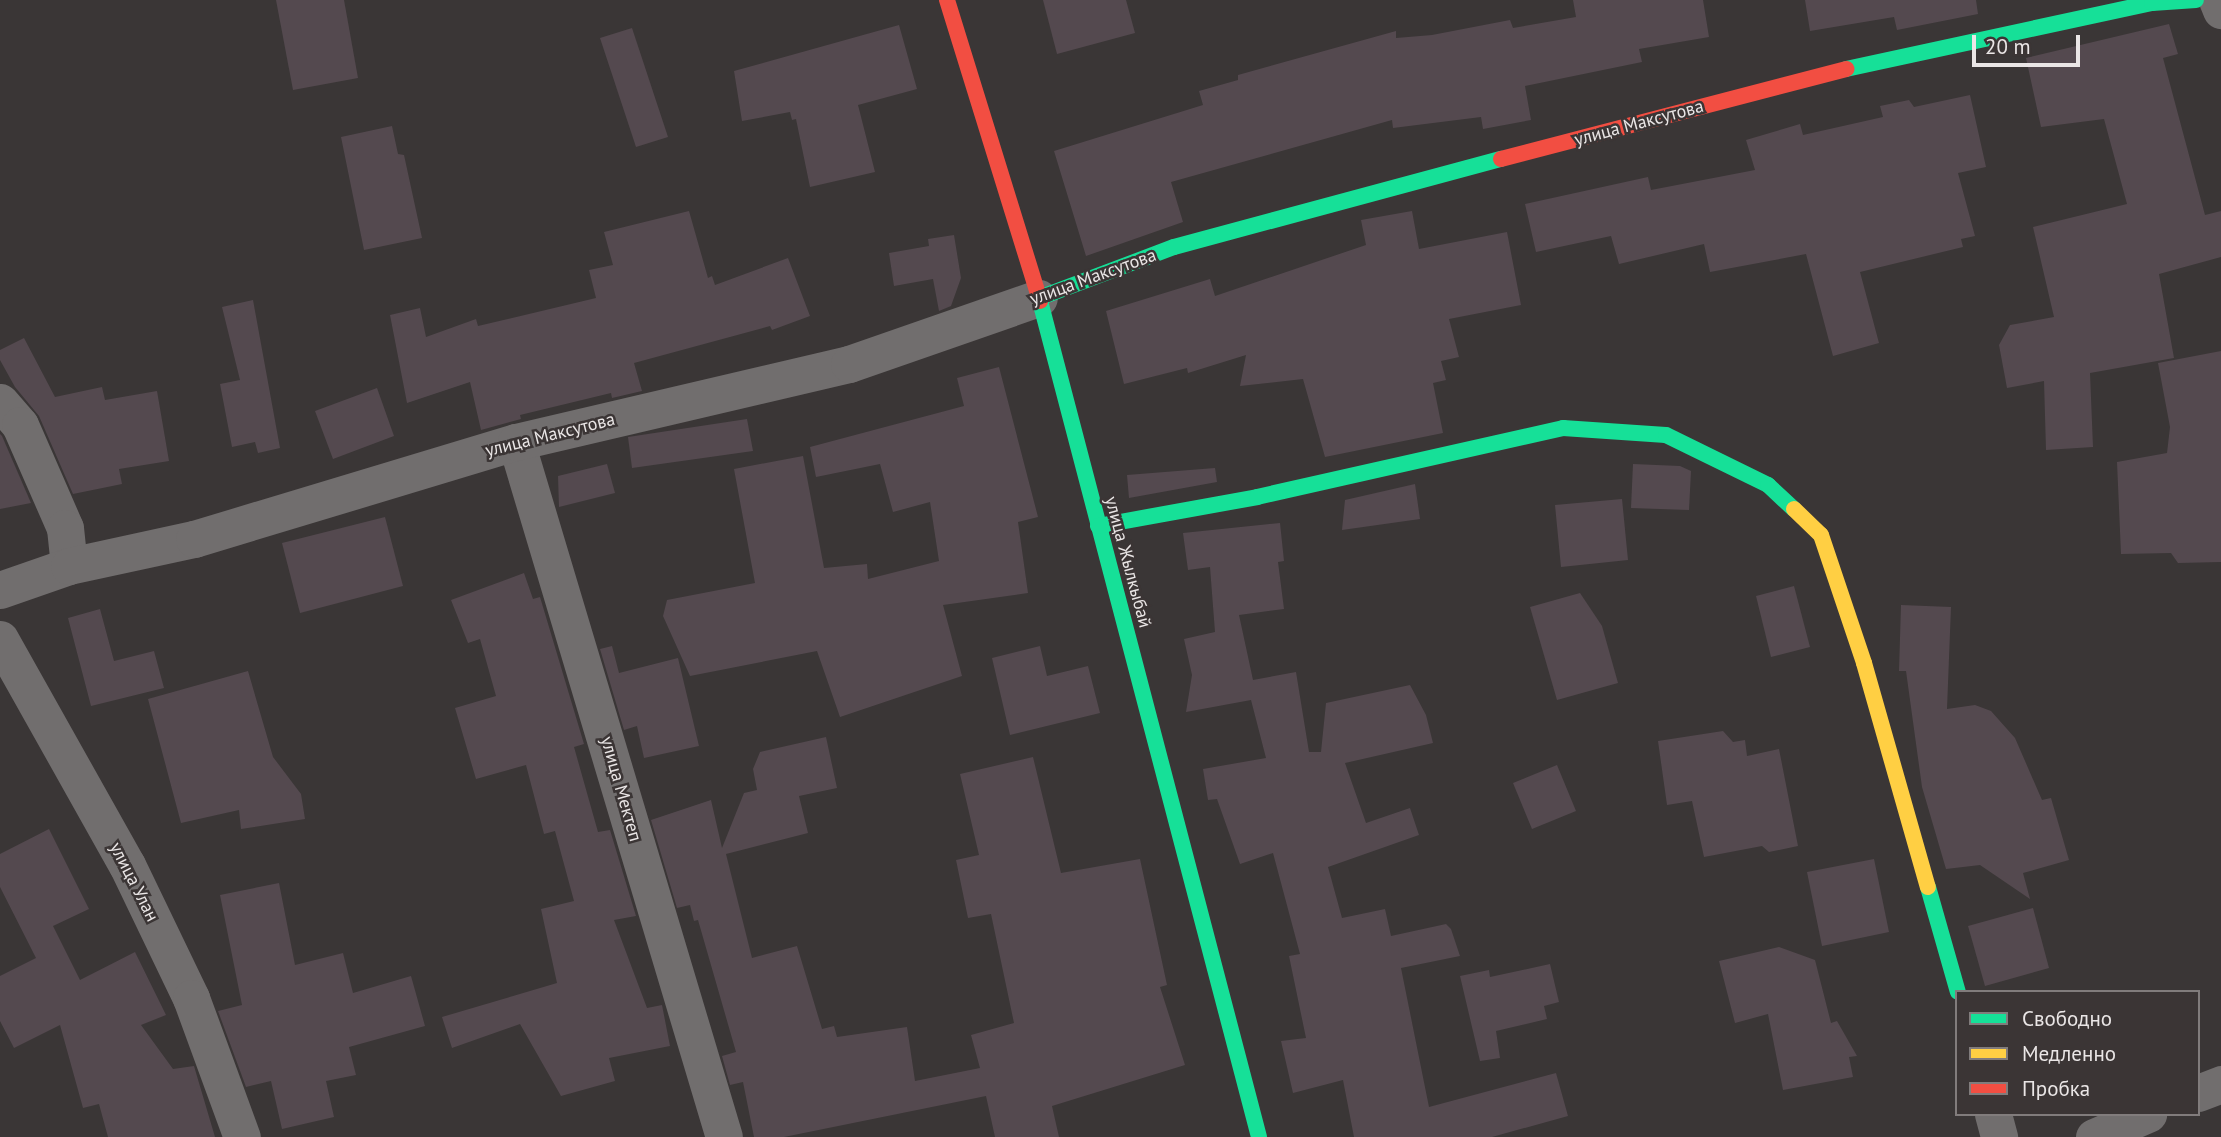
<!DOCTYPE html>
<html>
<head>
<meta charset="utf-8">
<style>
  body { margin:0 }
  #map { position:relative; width:2221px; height:1137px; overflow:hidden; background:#3a3636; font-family:"PT Sans",sans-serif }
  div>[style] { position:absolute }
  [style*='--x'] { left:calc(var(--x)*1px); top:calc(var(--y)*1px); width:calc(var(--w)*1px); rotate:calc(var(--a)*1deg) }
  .building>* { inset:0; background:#54494f }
  .street>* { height:37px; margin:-18.5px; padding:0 18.5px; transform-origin:18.5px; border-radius:18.5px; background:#716e6e }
  .fast>* { height:16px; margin:-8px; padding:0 8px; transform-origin:8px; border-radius:8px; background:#16e098 }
  .slow>* { height:16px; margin:-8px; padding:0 8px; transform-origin:8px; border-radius:8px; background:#ffcf43 }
  .jam>* { height:16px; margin:-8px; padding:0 8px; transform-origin:8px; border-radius:8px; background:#f24e42 }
  span { translate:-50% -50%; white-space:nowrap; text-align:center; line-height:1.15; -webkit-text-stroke:5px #3b3535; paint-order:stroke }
  .street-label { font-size:18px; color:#eae6e6 }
  .legend { position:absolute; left:1955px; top:990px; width:245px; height:126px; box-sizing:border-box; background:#3b3535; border:2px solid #817c7c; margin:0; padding:9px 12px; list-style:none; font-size:21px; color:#eae6e6 }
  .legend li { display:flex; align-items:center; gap:14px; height:35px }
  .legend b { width:35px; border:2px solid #817c7c }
  .scale { position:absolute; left:1972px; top:35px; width:108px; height:32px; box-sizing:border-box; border:4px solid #eae6e6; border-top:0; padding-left:9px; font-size:21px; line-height:24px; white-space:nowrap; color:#eae6e6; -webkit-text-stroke:5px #3b3535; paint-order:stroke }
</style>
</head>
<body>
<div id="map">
  <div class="building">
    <i style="clip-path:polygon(276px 0,344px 0,358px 78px,293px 90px)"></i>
    <i style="clip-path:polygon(1043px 0,1126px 0,1135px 33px,1057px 54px)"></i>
    <i style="clip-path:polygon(1573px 0,1703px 0,1709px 37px,1639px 49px,1642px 62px,1525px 86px,1531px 120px,1483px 129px,1481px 117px,1393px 128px,1392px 120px,1171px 182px,1183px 222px,1086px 256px,1054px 151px,1203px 105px,1199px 91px,1238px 80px,1238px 75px,1396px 31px,1396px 38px,1432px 35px,1510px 20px,1513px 28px,1576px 17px)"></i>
    <i style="clip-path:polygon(1805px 0,1976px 0,1978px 14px,1897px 30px,1894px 17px,1810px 31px)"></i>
    <i style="clip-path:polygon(2169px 24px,2178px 54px,2163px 58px,2205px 215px,2221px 211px,2221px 257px,2159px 274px,2174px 358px,2090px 373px,2093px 447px,2046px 450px,2044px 381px,2007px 388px,1999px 345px,2010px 325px,2054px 317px,2033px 227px,2127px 204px,2104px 119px,2041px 127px,2026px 58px)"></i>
    <i style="clip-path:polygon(899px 25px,917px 89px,858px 105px,875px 172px,810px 187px,796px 119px,792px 120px,790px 112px,742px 121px,734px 71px)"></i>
    <i style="clip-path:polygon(632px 28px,668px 137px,636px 147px,600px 38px)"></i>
    <i style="clip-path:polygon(1970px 95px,1986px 167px,1958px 173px,1975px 236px,1961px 239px,1963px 247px,1860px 272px,1879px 343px,1833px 356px,1806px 254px,1710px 272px,1704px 244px,1619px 264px,1611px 236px,1536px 252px,1525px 204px,1648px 177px,1651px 190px,1755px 170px,1746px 140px,1800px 124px,1803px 135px,1883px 117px,1880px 106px,1909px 100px,1914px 107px)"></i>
    <i style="clip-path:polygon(392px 126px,398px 154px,404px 155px,422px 238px,364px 250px,341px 137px)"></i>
    <i style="clip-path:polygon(689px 211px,708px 278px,712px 276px,715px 285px,788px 258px,810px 316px,772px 330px,770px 326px,634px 363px,642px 391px,612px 398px,611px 393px,520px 415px,521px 419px,481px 430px,470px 382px,407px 403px,390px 315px,420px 308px,426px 337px,476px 319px,478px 326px,596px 298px,589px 270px,613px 265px,604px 232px)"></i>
    <i style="clip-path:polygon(1412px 211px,1419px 249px,1507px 232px,1521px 305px,1449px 319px,1459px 357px,1441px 361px,1446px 380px,1433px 383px,1443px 433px,1325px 457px,1303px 379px,1240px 386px,1246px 355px,1188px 373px,1187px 368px,1124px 384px,1106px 311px,1210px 279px,1215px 296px,1366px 245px,1361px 220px)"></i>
    <i style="clip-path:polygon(954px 235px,961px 278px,951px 306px,939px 311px,933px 279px,894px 286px,889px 253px,929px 246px,928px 239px)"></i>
    <i style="clip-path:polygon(253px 300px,280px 448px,258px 453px,255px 442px,232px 447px,220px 384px,240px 380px,222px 307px)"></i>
    <i style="clip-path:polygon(24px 338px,55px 397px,102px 387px,105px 400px,157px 391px,169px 461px,119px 469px,122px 484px,73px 494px,39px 416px,15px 387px,0 360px,0 350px)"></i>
    <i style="clip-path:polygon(2221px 351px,2221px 562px,2178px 563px,2171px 553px,2121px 554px,2117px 462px,2167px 453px,2170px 427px,2158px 363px)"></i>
    <i style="clip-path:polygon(999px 367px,1038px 517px,1018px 522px,1028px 593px,943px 605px,962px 676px,840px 717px,817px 651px,690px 676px,663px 616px,667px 600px,755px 583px,734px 469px,803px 456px,824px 568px,867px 564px,868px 579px,939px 561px,930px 502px,893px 512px,880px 464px,816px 477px,810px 447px,964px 406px,957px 378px)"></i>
    <i style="clip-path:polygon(377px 388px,394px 436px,333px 459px,315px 411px)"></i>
    <i style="clip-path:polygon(747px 419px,753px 451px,632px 468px,628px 437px)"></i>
    <i style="clip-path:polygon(0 434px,2px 436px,31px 503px,0 509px)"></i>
    <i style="clip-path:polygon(607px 464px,615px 493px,559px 507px,558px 476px)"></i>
    <i style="clip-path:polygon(1633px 464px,1680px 466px,1691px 471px,1689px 510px,1631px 508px)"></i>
    <i style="clip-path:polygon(1215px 468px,1217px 482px,1129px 498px,1127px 475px)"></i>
    <i style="clip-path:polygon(1415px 484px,1420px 519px,1342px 530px,1345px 500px)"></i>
    <i style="clip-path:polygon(1622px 499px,1628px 560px,1561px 567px,1555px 505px)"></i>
    <i style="clip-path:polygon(385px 517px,403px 586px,300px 613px,282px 543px)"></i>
    <i style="clip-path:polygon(1280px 523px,1284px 561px,1278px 562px,1284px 609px,1239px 615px,1253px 680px,1296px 672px,1309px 752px,1321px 752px,1326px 703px,1410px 685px,1426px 715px,1433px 743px,1345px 763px,1366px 823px,1410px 808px,1419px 835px,1328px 867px,1342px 918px,1385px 909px,1391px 936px,1446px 924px,1451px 929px,1460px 956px,1401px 968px,1429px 1107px,1556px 1073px,1568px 1116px,1492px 1137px,1354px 1137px,1343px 1080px,1293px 1093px,1281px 1041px,1306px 1038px,1289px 956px,1300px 954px,1273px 853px,1240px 864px,1217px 799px,1208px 800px,1203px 769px,1266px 758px,1251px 700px,1186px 712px,1192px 675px,1184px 639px,1215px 632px,1210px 567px,1188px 570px,1183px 533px)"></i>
    <i style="clip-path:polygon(524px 573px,533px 599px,540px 597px,584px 744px,574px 747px,598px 832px,610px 830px,636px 916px,614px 920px,647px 1008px,662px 1005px,670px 1046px,609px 1058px,615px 1081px,561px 1096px,520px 1024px,452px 1048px,442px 1017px,557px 983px,541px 909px,574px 901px,555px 831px,544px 834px,526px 765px,476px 779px,455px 708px,496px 696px,480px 639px,468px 643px,451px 600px)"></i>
    <i style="clip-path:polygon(1794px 586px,1810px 647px,1771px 657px,1756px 596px)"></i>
    <i style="clip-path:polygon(1580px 593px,1602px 626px,1618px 683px,1557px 700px,1530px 607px)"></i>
    <i style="clip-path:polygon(1901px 605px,1951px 607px,1947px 709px,1975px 705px,1991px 711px,2015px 738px,2042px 800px,2051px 798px,2069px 860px,2023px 873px,2030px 899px,1980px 865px,1946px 869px,1922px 787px,1906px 671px,1899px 671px)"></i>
    <i style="clip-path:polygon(100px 609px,114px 661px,154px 651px,164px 688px,91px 706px,68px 618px)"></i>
    <i style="clip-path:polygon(612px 646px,619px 673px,678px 658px,699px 746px,644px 758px,637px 726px,624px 730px,600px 649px)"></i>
    <i style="clip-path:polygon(1040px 646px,1047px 676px,1088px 666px,1100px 713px,1010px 735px,992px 658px)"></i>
    <i style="clip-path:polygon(248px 671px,273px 757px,301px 794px,305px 819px,241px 829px,239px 810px,181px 823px,148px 699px)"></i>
    <i style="clip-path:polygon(1723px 731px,1733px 742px,1745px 740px,1747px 756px,1779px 749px,1798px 846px,1769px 852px,1762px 846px,1704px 857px,1692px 801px,1667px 805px,1658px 741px)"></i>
    <i style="clip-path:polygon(826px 737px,837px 788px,799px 796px,808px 833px,726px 854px,752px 958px,797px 946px,822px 1029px,834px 1026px,837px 1037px,907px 1027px,915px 1081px,980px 1068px,971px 1035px,1014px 1023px,991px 914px,968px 918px,956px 860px,979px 855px,960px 774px,1033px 757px,1061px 873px,1140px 859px,1167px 985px,1160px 987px,1185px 1065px,1052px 1106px,1059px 1137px,995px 1137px,986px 1096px,784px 1137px,754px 1137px,743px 1082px,730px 1085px,722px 1056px,736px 1052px,698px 920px,694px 921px,690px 905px,677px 908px,651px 820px,711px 800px,722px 848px,744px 793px,757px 790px,753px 769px,760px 752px)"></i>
    <i style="clip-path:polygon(1557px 765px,1576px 811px,1532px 829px,1513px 783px)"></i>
    <i style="clip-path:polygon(49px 829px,89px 909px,53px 926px,80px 980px,135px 952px,166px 1015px,141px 1025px,173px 1069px,194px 1066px,215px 1137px,108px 1137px,99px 1104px,83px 1108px,60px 1025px,14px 1048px,0 1021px,0 976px,36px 958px,0 887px,0 854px)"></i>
    <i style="clip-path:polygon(1874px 859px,1889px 932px,1822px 946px,1807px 872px)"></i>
    <i style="clip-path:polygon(279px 883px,295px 965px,343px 953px,353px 993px,411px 976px,425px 1026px,349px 1047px,356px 1075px,326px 1081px,334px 1117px,282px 1129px,271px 1081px,246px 1087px,218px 1011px,242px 1005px,220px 895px)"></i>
    <i style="clip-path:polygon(2033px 908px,2049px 968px,1985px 986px,1968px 926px)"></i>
    <i style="clip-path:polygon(1779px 947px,1815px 960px,1831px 1023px,1837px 1021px,1857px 1056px,1849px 1057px,1853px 1077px,1783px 1090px,1768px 1014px,1735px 1023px,1719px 961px)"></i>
    <i style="clip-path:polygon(1550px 964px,1559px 1002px,1544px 1006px,1547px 1019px,1496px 1031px,1500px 1058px,1480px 1061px,1460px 976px,1489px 970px,1490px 977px)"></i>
  </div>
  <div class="street">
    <i style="--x:2217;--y:0;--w:11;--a:68"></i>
    <i style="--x:0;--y:402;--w:30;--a:49"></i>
    <i style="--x:20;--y:425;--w:112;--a:66.4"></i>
    <i style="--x:65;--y:528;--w:38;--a:84"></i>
    <i style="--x:516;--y:442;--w:725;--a:73.34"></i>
    <i style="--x:0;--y:590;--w:73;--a:-19.2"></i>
    <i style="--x:69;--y:566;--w:128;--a:-12.2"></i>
    <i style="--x:194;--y:539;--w:336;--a:-16.8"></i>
    <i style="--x:516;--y:442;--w:342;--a:-13.2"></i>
    <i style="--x:849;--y:364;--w:201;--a:-19.2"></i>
    <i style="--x:0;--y:639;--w:259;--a:60.7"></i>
    <i style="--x:127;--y:865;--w:148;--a:64.3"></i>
    <i style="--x:191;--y:998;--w:148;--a:69.9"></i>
    <i style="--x:2198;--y:1093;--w:25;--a:-21"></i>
    <i style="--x:1993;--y:1114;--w:24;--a:75"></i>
    <i style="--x:2094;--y:1137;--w:59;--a:-23.1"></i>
  </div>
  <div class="fast">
    <i style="--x:1846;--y:69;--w:313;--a:-12.2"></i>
    <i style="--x:2152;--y:3;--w:44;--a:-3.9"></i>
    <i style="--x:1039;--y:298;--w:144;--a:-20.7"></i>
    <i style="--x:1174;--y:247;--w:339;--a:-15.1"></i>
    <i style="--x:1040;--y:301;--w:864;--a:75.32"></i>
    <i style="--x:1098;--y:526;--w:162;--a:-10.3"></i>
    <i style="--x:1257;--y:497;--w:314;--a:-12.7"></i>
    <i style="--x:1563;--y:428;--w:103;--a:3.9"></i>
    <i style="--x:1666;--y:435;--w:114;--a:26.1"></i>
    <i style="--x:1768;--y:485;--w:35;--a:43"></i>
    <i style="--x:1928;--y:887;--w:109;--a:74.1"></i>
  </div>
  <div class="slow">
    <i style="--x:1794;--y:509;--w:37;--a:44"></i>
    <i style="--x:1821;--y:535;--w:135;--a:71.4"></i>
    <i style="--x:1864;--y:663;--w:233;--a:74.1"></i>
  </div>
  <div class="jam">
    <i style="--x:947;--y:0;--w:315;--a:72.8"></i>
    <i style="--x:1501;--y:159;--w:357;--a:-14.6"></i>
  </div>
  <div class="street-label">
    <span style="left:1639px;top:123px;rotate:-15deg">улица Максутова</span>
    <span style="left:1093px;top:277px;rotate:-20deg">улица Максутова</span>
    <span style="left:550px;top:435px;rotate:-14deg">улица Максутова</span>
    <span style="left:1128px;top:562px;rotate:75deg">улица Жылкыбай</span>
    <span style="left:621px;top:789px;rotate:74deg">улица Мектеп</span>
    <span style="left:134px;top:882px;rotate:63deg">улица Улан</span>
  </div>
  <ul class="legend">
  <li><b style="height:9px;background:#16e098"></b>Свободно</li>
  <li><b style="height:9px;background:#ffcf43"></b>Медленно</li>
  <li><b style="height:9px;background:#f24e42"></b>Пробка</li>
  </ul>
  <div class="scale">20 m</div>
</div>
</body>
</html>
